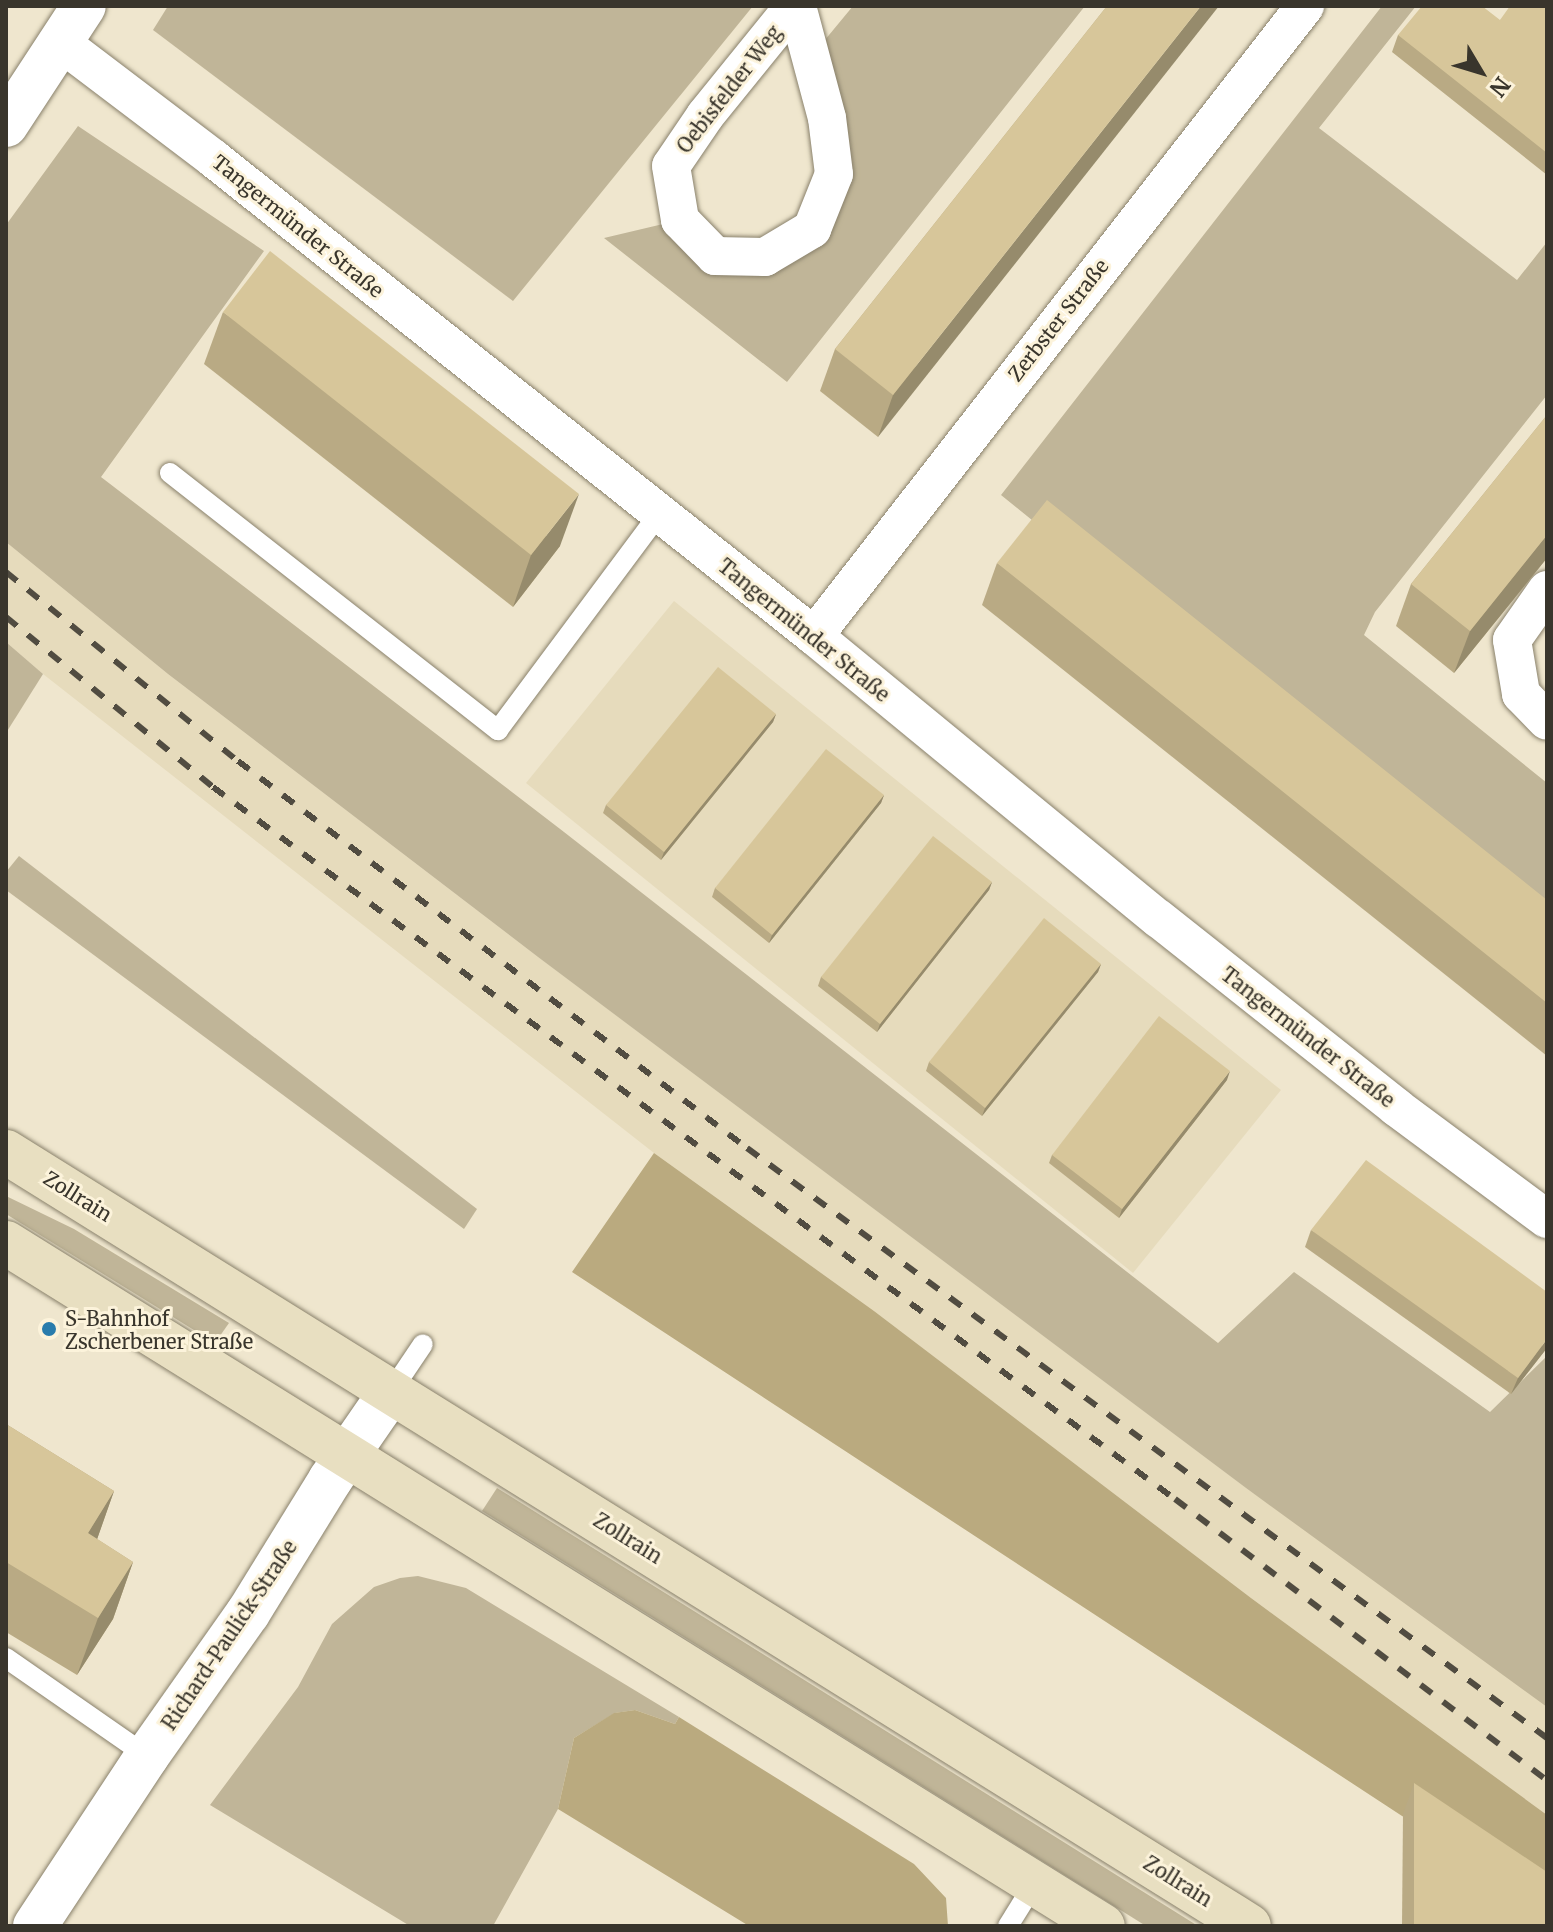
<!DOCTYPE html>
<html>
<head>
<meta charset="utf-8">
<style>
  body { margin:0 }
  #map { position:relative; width:1553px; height:1932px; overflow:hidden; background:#efe6ce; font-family:Merriweather,serif }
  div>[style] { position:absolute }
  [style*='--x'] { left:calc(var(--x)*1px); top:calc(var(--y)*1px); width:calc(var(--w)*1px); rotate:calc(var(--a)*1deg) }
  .built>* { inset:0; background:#e6dbbc }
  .green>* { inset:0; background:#c0b598 }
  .forest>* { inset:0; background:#baaa7f }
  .roads { filter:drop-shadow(0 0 2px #89816b) drop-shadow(0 0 2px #89816b) }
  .service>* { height:20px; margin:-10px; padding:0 10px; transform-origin:10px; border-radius:10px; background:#fff }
  .minor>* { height:38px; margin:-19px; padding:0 19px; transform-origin:19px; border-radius:19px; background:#fff }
  .tertiary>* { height:44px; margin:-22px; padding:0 22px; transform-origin:22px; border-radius:22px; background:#fff }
  .secondary>* { height:44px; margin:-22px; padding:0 22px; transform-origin:22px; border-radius:22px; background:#e8dfc1 }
  .rail>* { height:6px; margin-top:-3px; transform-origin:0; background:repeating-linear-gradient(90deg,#514c41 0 14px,transparent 0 28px) }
  .wall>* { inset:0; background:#b9aa84 }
  .shaded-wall>* { inset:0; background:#968b6c }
  .building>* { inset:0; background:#d7c69a }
  .dots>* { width:22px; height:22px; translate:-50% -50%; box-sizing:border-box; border:4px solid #fcf3db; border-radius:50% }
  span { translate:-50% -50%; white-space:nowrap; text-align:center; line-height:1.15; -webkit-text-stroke:6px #fcf3db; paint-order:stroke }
  .street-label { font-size:20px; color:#39352c }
  .poi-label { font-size:20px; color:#39352c }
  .left { translate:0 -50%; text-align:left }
  .frame { position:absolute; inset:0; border:8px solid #39352c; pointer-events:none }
  .north { position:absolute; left:1441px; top:32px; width:80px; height:80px; -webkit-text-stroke:6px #fcf3db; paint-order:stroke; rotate:128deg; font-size:22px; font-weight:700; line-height:32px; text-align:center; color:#39352c }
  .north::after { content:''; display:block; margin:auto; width:28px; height:36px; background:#39352c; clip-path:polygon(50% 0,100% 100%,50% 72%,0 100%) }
</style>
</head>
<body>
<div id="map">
  <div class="built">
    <i style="clip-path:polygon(6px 542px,168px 674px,538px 957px,1246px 1488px,1547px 1700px,1547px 1815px,1251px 1598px,874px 1311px,654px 1153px,43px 674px,6px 642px)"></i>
    <i style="clip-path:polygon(674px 601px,1281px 1090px,1133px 1273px,526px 783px)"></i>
  </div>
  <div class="green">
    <i style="clip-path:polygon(168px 6px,753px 6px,513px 301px,153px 30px)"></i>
    <i style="clip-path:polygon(853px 6px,1085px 6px,787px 382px,604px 238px,680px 220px,765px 257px,834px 174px,810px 58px)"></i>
    <i style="clip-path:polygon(1382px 6px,1416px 6px,1319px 128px,1517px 280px,1547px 242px,1547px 395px,1375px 612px,1364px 635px,1547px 783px,1547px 936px,1001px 495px)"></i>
    <i style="clip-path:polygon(78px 126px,264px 251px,101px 477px,564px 832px,1218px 1343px,1294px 1272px,1490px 1412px,1547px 1356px,1547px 1707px,1246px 1488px,538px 957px,168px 674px,6px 542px,6px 225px)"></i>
    <i style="clip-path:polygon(6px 642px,43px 674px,6px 733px)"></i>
    <i style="clip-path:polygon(19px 856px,477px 1209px,464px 1229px,6px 890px,6px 872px)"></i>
    <i style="clip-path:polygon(6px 1196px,74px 1229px,229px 1323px,215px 1343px,6px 1214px)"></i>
    <i style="clip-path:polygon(497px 1488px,1198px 1926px,1146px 1926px,482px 1511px)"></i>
    <i style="clip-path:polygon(418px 1576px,466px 1588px,679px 1717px,675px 1724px,635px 1710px,615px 1713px,574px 1738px,558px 1809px,493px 1926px,410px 1926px,210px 1805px,298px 1687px,332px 1624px,374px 1587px,400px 1578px)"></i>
  </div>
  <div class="forest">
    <i style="clip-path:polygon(654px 1153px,874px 1311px,1251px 1598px,1547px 1815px,1547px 1911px,572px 1272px)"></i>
    <i style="clip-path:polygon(635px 1710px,675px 1724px,679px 1717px,914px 1864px,946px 1898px,948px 1926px,749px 1926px,558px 1809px,574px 1738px,614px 1713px)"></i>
  </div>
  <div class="roads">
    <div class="service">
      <i style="--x:170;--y:473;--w:417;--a:38.1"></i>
      <i style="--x:498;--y:730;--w:269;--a:-53.3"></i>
      <i style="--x:392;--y:1390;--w:55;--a:-56"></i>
      <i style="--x:6;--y:1658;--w:172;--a:34.8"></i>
      <i style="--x:1008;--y:1926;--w:49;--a:-58.2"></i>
    </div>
    <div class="minor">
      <i style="--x:794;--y:6;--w:141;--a:129"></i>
      <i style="--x:705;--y:116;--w:60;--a:124.2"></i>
      <i style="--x:671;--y:166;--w:55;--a:80.5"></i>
      <i style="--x:680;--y:220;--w:50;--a:45.8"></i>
      <i style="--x:715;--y:256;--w:50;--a:1.1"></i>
      <i style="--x:765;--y:257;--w:55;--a:-30.8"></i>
      <i style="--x:812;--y:229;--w:59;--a:-68.2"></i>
      <i style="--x:834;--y:174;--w:56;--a:-97.1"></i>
      <i style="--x:827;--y:118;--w:116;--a:-105"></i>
      <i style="--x:60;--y:42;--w:193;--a:37.2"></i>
      <i style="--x:214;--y:159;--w:767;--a:38.48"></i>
      <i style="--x:814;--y:636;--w:446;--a:39.4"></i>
      <i style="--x:1159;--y:919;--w:303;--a:38.4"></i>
      <i style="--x:1396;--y:1107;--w:188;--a:36.6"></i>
      <i style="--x:1547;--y:590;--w:61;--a:125"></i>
      <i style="--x:1512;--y:640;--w:55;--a:80.5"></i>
      <i style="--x:1521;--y:694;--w:37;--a:46"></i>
      <i style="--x:814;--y:636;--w:799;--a:-52.07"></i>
    </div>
    <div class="tertiary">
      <i style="--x:6;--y:125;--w:142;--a:-56.8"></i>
      <i style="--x:35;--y:1926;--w:204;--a:-56.6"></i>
      <i style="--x:147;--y:1756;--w:175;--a:-54.8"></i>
      <i style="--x:248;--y:1613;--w:156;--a:-58.3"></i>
      <i style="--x:330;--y:1480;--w:109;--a:-55.4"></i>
    </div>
    <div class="secondary">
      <i style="--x:6;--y:1152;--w:1464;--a:31.91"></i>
      <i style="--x:6;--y:1243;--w:1292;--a:31.91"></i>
    </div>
  </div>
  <div class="rail">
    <i style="--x:6;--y:572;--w:299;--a:39.2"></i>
    <i style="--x:238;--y:761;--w:639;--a:37.25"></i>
    <i style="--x:747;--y:1148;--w:994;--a:36.41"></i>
    <i style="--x:6;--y:617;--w:268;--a:39.4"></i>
    <i style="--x:213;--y:787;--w:1197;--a:36.51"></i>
    <i style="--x:1175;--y:1499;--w:466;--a:37.1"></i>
  </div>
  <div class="wall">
    <i style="clip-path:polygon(1107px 6px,878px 437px,820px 391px,835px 349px)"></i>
    <i style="clip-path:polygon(1547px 6px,1547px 175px,1392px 52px,1398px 35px,1500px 20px)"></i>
    <i style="clip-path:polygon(223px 312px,560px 546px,513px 607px,204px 364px)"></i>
    <i style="clip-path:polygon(1547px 415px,1547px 558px,1454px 673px,1396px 626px,1411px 584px)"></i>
    <i style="clip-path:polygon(997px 563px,1547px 900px,1547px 1056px,982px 605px)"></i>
    <i style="clip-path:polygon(776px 714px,773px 722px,661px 860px,603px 813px,606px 805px)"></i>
    <i style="clip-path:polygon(884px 795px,881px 803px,769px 943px,712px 897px,715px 888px)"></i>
    <i style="clip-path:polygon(992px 882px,989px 890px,877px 1032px,818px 986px,821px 977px)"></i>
    <i style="clip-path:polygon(1101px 964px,1098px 972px,982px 1116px,926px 1071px,929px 1062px)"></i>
    <i style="clip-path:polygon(1227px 1080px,1119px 1218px,1049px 1163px,1052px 1155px)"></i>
    <i style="clip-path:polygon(1311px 1230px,1547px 1348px,1511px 1394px,1305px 1247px)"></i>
    <i style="clip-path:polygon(6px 1424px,114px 1491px,97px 1539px,133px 1562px,113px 1619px,77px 1675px,6px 1632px)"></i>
    <i style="clip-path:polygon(1414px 1783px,1547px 1926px,1402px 1926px,1403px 1814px)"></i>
  </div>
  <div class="shaded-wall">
    <i style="clip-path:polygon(1201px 6px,1219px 6px,878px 437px,893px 395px)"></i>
    <i style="clip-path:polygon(579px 494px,560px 546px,513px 607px,531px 555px)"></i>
    <i style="clip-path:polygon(1547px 535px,1547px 558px,1454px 673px,1470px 631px)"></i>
    <i style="clip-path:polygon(776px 714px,773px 722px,661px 860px,664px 852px)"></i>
    <i style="clip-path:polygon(884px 795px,881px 803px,769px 943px,772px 935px)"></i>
    <i style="clip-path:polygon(992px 882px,989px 890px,877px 1032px,880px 1024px)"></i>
    <i style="clip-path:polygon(1101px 964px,1098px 972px,982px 1116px,985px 1108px)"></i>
    <i style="clip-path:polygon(1230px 1071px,1227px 1080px,1119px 1218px,1122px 1209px)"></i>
    <i style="clip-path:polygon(1547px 1339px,1547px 1348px,1511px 1394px,1518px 1378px)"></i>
    <i style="clip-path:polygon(114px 1491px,94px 1548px,88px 1533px)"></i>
    <i style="clip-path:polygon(133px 1562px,113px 1619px,77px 1675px,98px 1618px)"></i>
  </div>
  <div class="building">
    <i style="clip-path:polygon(1107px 6px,1201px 6px,893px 395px,835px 349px)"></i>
    <i style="clip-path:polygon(1422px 6px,1482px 6px,1500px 20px,1510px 6px,1547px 6px,1547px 153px,1398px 35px)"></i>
    <i style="clip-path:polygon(270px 251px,579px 494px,531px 555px,223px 312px)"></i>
    <i style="clip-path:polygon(1547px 415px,1547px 535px,1470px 631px,1411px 584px)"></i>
    <i style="clip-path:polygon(1047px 500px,1547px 900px,1547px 1003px,997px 563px)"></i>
    <i style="clip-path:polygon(718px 667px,776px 714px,664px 852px,606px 805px)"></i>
    <i style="clip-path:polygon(826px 749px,884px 795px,772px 935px,715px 888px)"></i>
    <i style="clip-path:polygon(933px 836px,992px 882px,880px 1024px,821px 977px)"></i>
    <i style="clip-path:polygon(1044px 918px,1101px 964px,985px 1108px,929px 1062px)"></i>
    <i style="clip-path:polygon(1159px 1016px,1230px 1071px,1122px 1209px,1052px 1155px)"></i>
    <i style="clip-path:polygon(1366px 1160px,1547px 1292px,1547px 1339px,1518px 1378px,1311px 1230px)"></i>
    <i style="clip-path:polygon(6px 1424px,114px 1491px,88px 1533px,133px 1562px,98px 1618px,6px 1562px)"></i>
    <i style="clip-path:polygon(1414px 1783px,1547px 1872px,1547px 1926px,1414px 1926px)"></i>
  </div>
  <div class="dots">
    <i style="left:49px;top:1329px;background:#2a7cac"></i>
  </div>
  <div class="street-label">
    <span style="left:729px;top:89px;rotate:-52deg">Oebisfelder Weg</span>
    <span style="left:298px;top:226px;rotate:39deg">Tangermünder Straße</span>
    <span style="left:1058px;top:320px;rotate:-52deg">Zerbster Straße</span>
    <span style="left:804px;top:630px;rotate:39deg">Tangermünder Straße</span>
    <span style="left:1308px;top:1037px;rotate:38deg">Tangermünder Straße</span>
    <span style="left:78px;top:1196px;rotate:32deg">Zollrain</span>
    <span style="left:628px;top:1538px;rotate:32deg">Zollrain</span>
    <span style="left:229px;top:1635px;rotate:-56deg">Richard-Paulick-Straße</span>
    <span style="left:1178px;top:1881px;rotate:32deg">Zollrain</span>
  </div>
  <div class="poi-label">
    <span class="left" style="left:65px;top:1330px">S-Bahnhof<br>Zscherbener Straße</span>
  </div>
  <div class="frame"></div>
  <div class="north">N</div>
</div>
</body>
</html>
